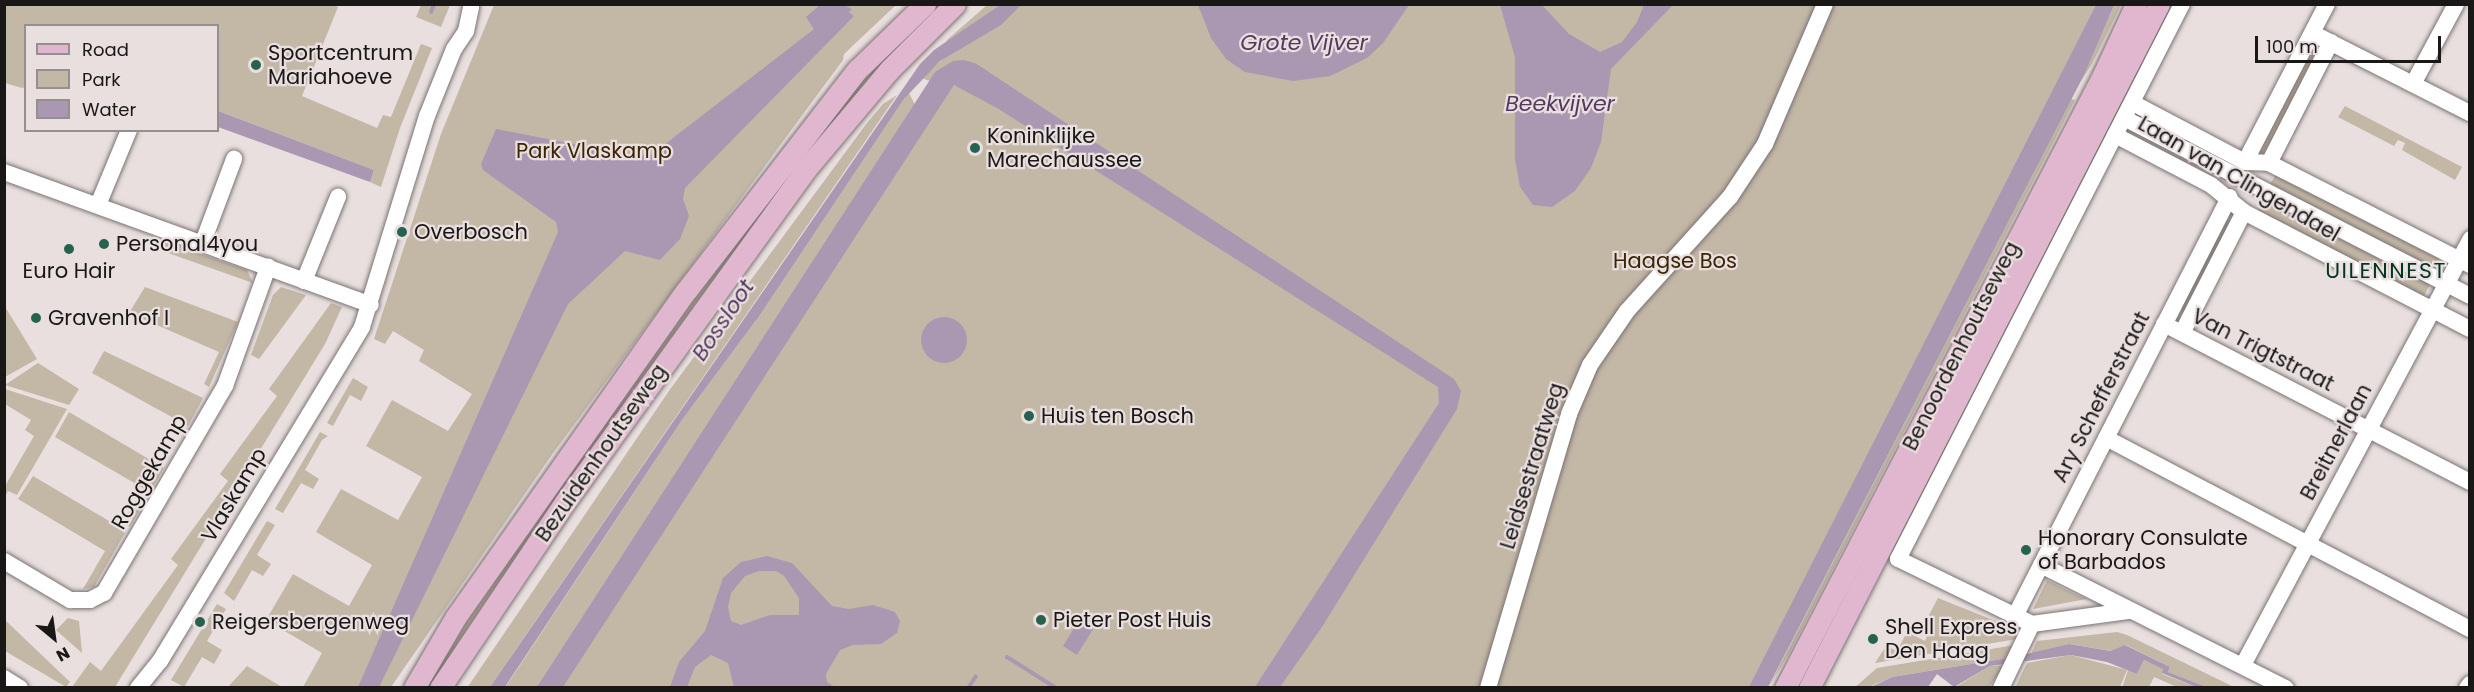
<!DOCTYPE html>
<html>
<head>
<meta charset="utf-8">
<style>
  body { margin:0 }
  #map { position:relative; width:2474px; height:692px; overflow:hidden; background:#e9dfdf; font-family:Poppins,sans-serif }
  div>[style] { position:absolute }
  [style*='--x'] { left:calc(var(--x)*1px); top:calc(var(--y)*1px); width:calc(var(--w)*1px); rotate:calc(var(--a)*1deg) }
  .green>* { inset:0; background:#c3b7a6 }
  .water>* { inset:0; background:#aa98b3 }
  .round { border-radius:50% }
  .stream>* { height:4px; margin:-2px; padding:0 2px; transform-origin:2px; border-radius:2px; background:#aa98b3 }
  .roads { filter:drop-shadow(0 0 2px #7b7373) drop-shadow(0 0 2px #7b7373) }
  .minor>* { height:16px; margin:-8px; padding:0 8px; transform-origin:8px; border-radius:8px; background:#fff }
  .major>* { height:21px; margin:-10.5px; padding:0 10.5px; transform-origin:10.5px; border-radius:10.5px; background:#e0b7ce }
  .dots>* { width:16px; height:16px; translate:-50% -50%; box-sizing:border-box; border:3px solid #e9dfdf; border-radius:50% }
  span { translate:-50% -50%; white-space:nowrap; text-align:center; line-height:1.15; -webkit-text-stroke:4.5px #e9dfdf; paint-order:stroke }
  .poi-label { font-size:21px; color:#1a1717 }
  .left { translate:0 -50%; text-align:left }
  .park-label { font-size:21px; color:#392501 }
  .street-label { font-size:21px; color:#1a1717 }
  .water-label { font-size:22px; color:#54385f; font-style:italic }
  .neighbourhood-label { font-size:22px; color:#003526; letter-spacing:1.5px }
  .frame { position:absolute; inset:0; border:6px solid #1a1717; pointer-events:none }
  .legend { position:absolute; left:24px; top:24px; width:195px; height:108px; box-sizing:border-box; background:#e9dfdf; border:2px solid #968f8f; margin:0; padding:8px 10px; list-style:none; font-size:18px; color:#1a1717 }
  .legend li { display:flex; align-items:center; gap:12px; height:30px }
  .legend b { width:30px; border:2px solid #968f8f }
  .north { position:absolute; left:24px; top:608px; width:60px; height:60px; -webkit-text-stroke:4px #e9dfdf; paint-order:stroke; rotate:151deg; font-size:16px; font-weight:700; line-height:24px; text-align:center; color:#1a1717 }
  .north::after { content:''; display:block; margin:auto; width:21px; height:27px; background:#1a1717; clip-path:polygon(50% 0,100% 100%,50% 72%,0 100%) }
  .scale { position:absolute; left:2255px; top:36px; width:186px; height:27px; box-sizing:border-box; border:3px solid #1a1717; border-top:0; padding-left:8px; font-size:18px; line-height:21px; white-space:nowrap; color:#1a1717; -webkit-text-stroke:4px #e9dfdf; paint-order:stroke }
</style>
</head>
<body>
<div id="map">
  <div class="green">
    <i style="clip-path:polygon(4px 5px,333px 5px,338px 7px,302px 96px,377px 128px,383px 115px,391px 117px,421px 44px,432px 48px,400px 128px,381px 187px,370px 182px,374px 170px,218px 111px,218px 26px,26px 26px,25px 87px,22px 88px,5px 83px)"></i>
    <i style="clip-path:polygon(421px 5px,450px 5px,441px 27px,416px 17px)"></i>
    <i style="clip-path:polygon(494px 5px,896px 5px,844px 54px,843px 60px,551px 456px,391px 687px,303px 687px,322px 653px,266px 620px,293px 574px,349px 606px,372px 565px,316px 532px,341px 489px,398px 520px,422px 477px,366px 446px,392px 400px,448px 431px,472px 394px,419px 361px,424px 350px,393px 331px,385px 344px,374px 339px,441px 134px)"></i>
    <i style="clip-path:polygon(987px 5px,2101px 5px,1979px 237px,1752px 687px,505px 688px,682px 420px,760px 315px,904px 99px,909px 93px,915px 105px,907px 118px,944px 67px,930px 81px,921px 78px,945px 57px,947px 40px)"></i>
    <i style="clip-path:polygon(2114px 5px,2121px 5px,2092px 64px,2077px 87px)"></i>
    <i style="clip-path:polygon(2313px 50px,2320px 54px,2266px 155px,2258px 151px)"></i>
    <i style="clip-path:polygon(871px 67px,876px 72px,434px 687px,420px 688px,698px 288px)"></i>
    <i style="clip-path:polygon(897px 95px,490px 687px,467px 688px,671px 388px,867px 123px,883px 104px)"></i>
    <i style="clip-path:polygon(2071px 99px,2075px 100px,1790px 652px,1768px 688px)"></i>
    <i style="clip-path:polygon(2345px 106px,2462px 167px,2455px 180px,2402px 150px,2405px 143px,2398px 140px,2394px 146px,2338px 117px)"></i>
    <i style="clip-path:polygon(2278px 171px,2441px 255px,2433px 270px,2269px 186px)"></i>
    <i style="clip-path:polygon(2264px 198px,2430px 284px,2422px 300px,2256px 214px)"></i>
    <i style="clip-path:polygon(2224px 218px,2232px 222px,2186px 312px,2177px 307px)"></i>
    <i style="clip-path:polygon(160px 240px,247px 270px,253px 283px,154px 248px)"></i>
    <i style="clip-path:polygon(145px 287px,238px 322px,209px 387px,204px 384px,219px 352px,129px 313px)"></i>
    <i style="clip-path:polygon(281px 287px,306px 295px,259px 359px,251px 355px,273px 295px)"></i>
    <i style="clip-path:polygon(331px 303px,342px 307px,325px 344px,115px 687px,72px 687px,90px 662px,101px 671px,178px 565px,171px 559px,228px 481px,220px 474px,277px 396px,269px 389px)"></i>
    <i style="clip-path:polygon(4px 305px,37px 359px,5px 377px,4px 377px)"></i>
    <i style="clip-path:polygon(104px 351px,203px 398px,188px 426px,92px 373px)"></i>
    <i style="clip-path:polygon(38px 363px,79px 389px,69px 405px,5px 385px)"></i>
    <i style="clip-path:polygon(353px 378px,368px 387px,361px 401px,350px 395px,333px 426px,327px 423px)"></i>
    <i style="clip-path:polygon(5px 389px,67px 409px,17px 495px,8px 491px,5px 497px,5px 486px,34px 436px,25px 430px,31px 420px,5px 404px)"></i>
    <i style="clip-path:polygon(69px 412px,164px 468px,130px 527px,123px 522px,143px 488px,55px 437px)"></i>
    <i style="clip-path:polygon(320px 432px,328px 436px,322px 440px,305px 470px,319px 479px,313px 489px,301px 483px,283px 513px,275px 509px)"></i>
    <i style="clip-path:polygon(33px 476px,126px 531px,94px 587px,83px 589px,105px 551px,18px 499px)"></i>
    <i style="clip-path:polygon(267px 521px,275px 525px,257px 555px,271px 564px,263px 576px,252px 570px,234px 601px,224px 593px)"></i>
    <i style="clip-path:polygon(2047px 580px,2075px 594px,2087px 599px,2033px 609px)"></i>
    <i style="clip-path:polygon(1938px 598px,2008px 626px,2016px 631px,2017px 639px,1875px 663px,1886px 646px,1897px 651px,1907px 632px,1925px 641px,1928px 634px,1921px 630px)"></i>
    <i style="clip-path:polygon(217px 604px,226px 609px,207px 641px,222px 650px,214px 664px,202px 657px,184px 687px,171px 680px)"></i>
    <i style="clip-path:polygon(68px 618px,79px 621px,82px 653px,56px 630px)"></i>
    <i style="clip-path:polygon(4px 619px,70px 682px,66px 687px,5px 651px)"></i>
    <i style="clip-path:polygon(2117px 632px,2127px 635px,2234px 687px,2207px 687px,2168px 672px,2170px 667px,2126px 645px,2112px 651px,2069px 644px,2031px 654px,2037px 641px)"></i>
    <i style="clip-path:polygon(2015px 645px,2014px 657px,1892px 677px,1869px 687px,1854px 688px,1877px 668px)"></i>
    <i style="clip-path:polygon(2071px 655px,2127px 670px,2120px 687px,2015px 688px,2027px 663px)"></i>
    <i style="clip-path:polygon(2144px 660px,2164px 669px,2162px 674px,2196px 687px,2177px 687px,2154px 677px,2149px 687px,2122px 688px,2128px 670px,2137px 674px)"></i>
    <i style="clip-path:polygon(2005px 665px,1989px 687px,1954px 688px,1990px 666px)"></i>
    <i style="clip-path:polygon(247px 666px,282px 687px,228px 687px)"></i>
  </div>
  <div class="water">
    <i style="clip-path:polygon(820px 5px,844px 5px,852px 9px,849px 12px,854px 16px,685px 188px,683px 199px,689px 216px,680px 239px,660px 260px,625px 251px,568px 304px,379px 687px,358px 687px,558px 232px,556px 222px,483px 170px,481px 164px,496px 129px,635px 156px,651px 155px,814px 29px,806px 17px)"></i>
    <i style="clip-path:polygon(1000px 5px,1021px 5px,1001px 25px,940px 61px,904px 99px,760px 315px,682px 420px,505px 687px,490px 687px,920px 64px,934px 50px)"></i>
    <i style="clip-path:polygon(1198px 5px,1198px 4px,1409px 5px,1383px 43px,1367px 58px,1330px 76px,1293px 81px,1245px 72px,1226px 59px,1211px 38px)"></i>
    <i style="clip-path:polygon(1500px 5px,1542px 5px,1569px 34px,1600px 52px,1622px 42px,1637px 22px,1644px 5px,1673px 5px,1611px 69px,1601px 142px,1591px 168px,1575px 191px,1552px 207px,1533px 205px,1520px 187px,1515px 159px,1515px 57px)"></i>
    <i style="clip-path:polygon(2096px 5px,2114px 5px,2084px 75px,1768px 687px,1749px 687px)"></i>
    <i style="clip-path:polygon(963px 60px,975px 63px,1454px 379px,1461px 391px,1457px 409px,1322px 627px,1280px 687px,1255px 687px,1439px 403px,1438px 387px,997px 108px,954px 85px,563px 687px,537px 687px,935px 72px,953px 61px)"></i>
    <i style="clip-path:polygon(218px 111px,374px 170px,370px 182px,218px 127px)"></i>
    <i class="round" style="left:921px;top:317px;width:46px;height:46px"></i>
    <i style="clip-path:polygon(evenodd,767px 556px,792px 563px,832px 606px,849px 609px,873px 605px,895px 612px,900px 621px,897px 633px,881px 644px,853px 645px,840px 650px,826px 674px,827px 682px,835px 687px,734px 687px,728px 663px,711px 655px,695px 667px,687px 687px,670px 687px,679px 662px,705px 631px,723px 578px,741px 562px,767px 556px,759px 571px,776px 571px,784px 576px,799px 598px,799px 615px,770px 615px,741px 625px,731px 621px,728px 607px,731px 593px,745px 576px,759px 571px)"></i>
    <i style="clip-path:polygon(1081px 617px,1095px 626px,1077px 655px,1063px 646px)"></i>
    <i style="clip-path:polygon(2069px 644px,2111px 651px,2125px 645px,2170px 667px,2168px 672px,2207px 687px,2196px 687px,2162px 673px,2163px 669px,2144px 660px,2137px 674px,2107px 662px,2071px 655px,1990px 666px,1954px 687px,1937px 674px,1928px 687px,1869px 688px,1892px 677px,2014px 657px)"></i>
  </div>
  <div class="stream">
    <i style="--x:431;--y:12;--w:9;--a:-69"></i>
    <i style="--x:1007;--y:657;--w:58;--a:32.3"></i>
    <i style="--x:968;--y:688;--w:14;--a:-56"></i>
  </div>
  <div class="roads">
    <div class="minor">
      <i style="--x:2312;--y:33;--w:177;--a:26.9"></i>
      <i style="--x:2413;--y:84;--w:91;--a:-61.7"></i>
      <i style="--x:2133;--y:103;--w:127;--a:27.8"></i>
      <i style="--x:2245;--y:162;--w:24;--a:2"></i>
      <i style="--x:2269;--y:163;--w:225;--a:26.9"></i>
      <i style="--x:2124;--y:118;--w:389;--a:27.2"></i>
      <i style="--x:2115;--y:135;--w:108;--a:27.5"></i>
      <i style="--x:2211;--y:185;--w:43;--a:39.3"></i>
      <i style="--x:2244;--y:212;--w:254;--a:27.4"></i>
      <i style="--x:2245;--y:162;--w:178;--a:-62.6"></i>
      <i style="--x:2269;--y:163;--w:136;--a:-62.9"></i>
      <i style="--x:4;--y:172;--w:390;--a:19.9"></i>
      <i style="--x:98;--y:205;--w:81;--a:-67.5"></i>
      <i style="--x:203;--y:242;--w:89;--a:-69.5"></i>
      <i style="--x:304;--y:281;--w:91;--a:-68"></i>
      <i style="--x:2164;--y:324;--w:344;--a:27.3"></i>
      <i style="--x:2182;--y:333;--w:136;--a:-62.9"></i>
      <i style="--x:2106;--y:438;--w:411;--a:27.7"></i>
      <i style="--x:4;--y:561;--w:77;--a:30.6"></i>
      <i style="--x:70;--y:600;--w:20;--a:0"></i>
      <i style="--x:90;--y:600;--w:16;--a:-27"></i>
      <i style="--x:104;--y:593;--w:240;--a:-59.7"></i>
      <i style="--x:225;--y:386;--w:127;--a:-70.1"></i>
      <i style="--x:2041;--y:565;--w:274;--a:26.7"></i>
      <i style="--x:2128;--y:611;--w:97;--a:172.3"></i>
      <i style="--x:2032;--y:624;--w:149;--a:-154.1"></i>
      <i style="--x:1898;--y:559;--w:623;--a:-62.9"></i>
      <i style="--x:2014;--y:618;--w:473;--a:-62.9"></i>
      <i style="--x:2243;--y:665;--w:483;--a:-61.9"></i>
      <i style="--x:4;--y:678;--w:19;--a:32"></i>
      <i style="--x:138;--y:688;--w:35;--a:-51"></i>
      <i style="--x:160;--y:661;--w:390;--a:-58.8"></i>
      <i style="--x:362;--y:327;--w:221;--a:-72.9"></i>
      <i style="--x:427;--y:116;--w:72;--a:-68.1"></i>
      <i style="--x:454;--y:49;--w:22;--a:-56"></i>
      <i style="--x:466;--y:31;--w:25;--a:-78"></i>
      <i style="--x:1488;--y:688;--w:286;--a:-73.5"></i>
      <i style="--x:1569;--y:414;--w:53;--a:-66.8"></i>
      <i style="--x:1590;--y:365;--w:65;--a:-55.6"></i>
      <i style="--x:1627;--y:311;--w:154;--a:-47.9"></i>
      <i style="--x:1730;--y:197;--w:64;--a:-56.6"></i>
      <i style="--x:1765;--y:144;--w:152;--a:-66.8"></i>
      <i style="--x:2001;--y:688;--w:71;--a:-64.2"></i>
      <i style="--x:2467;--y:688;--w:5;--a:-53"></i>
    </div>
    <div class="major">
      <i style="--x:414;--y:688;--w:81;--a:-59.6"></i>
      <i style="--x:455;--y:618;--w:400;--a:-54.8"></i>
      <i style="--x:686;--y:291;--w:279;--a:-52.3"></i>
      <i style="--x:857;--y:70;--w:95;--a:-44.1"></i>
      <i style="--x:440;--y:688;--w:224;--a:-56.1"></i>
      <i style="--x:565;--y:502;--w:411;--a:-54.1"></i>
      <i style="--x:806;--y:169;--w:129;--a:-50"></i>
      <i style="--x:889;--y:70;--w:93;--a:-45"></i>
      <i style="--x:1785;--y:688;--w:691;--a:-62.58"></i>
      <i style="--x:2103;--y:75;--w:78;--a:-65.1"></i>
      <i style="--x:1809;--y:688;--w:768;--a:-62.9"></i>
    </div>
  </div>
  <div class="dots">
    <i style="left:256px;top:65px;background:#25634f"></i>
    <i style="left:975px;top:148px;background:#25634f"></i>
    <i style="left:402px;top:232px;background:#25634f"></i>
    <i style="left:104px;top:244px;background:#25634f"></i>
    <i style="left:69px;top:249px;background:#25634f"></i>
    <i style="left:36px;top:318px;background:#25634f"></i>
    <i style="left:1029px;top:416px;background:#25634f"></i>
    <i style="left:2026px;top:550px;background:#25634f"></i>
    <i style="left:1041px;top:620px;background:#25634f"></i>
    <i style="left:200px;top:622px;background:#25634f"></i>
    <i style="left:1873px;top:639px;background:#25634f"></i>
  </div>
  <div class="poi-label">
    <span class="left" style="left:268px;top:65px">Sportcentrum<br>Mariahoeve</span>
    <span class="left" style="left:987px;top:148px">Koninklijke<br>Marechaussee</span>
    <span class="left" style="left:414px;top:232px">Overbosch</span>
    <span class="left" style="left:116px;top:244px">Personal4you</span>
    <span style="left:69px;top:271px">Euro Hair</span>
    <span class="left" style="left:48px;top:318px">Gravenhof I</span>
    <span class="left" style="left:1041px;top:416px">Huis ten Bosch</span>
    <span class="left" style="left:2038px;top:550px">Honorary Consulate<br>of Barbados</span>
    <span class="left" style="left:1053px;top:620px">Pieter Post Huis</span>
    <span class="left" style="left:212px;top:622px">Reigersbergenweg</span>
    <span class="left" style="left:1885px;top:639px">Shell Express<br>Den Haag</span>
  </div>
  <div class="park-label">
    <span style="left:594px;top:151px">Park Vlaskamp</span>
    <span style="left:1675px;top:261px">Haagse Bos</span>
  </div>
  <div class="street-label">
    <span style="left:2239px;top:179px;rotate:30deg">Laan van Clingendael</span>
    <span style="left:1961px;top:346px;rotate:-63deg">Benoordenhoutseweg</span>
    <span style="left:2263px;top:350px;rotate:27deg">Van Trigtstraat</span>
    <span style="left:2101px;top:397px;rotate:-63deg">Ary Schefferstraat</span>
    <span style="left:2336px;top:442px;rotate:-62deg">Breitnerlaan</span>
    <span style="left:601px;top:453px;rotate:-55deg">Bezuidenhoutseweg</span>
    <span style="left:1532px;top:466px;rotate:-73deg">Leidsestraatweg</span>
    <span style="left:149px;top:472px;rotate:-60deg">Roggekamp</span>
    <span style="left:234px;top:495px;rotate:-59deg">Vlaskamp</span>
  </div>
  <div class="water-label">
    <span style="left:1304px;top:43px">Grote Vijver</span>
    <span style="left:1560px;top:104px">Beekvijver</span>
    <span style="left:723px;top:320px;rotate:-56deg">Bossloot</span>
  </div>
  <div class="neighbourhood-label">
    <span style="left:2386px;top:271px">UILENNEST</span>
  </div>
  <div class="frame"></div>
  <ul class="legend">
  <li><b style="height:8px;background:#e0b7ce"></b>Road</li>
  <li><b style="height:16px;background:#c3b7a6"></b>Park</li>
  <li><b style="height:16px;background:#aa98b3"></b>Water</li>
  </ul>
  <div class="north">N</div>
  <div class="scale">100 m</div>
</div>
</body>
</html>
